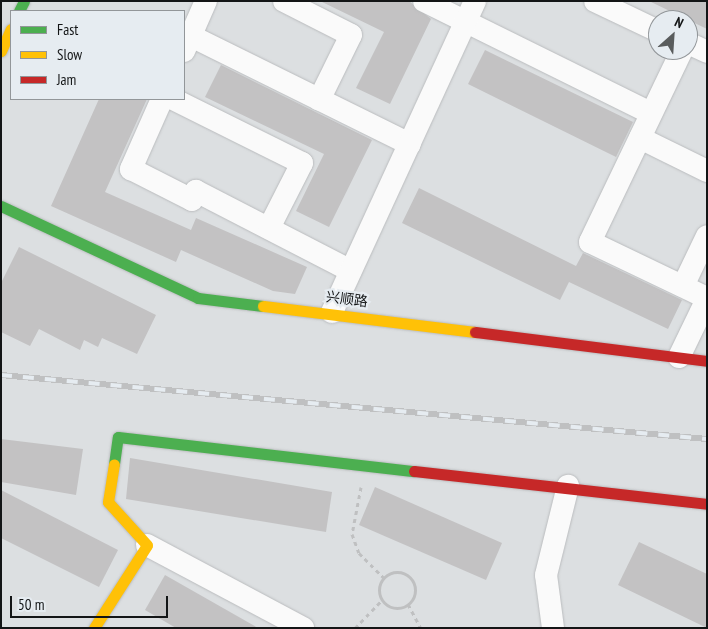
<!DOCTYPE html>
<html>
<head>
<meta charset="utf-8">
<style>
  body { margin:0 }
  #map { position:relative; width:708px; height:629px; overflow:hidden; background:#dcdfe1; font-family:"PT Sans Narrow","Noto Sans SC",sans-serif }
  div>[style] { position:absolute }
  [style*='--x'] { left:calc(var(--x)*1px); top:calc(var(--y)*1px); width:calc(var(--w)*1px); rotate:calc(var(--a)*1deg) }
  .building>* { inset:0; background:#c3c2c3 }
  .path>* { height:3px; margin-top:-1.5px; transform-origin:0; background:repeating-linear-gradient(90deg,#bfc0c1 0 4px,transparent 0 8px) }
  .path>.ring { margin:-1.5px; padding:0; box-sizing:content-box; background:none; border:3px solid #bfc0c1; border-radius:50% }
  .roads { filter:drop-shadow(0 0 1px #babcbe) drop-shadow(0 0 1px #babcbe) }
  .street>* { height:22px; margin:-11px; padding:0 11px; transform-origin:11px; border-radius:11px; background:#fafafa }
  .fast>* { height:11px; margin:-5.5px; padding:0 5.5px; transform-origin:5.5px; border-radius:5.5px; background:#4caf50 }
  .slow>* { height:11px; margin:-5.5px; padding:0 5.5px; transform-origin:5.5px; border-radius:5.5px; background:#ffc107 }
  .jam>* { height:11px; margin:-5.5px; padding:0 5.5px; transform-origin:5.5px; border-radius:5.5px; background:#c62828 }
  .rail>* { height:5.5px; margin-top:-2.75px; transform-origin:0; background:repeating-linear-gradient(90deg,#e6ecf1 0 11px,#bfc0c1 0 22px); box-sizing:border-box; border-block:1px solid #bfc0c1 }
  span { translate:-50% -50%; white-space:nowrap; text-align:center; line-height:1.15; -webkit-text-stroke:4.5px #e6ecf1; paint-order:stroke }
  .street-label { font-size:14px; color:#131516 }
  .frame { position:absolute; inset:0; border:2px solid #131516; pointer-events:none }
  .legend { position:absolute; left:10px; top:10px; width:175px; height:90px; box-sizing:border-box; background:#e6ecf1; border:1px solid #929699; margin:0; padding:6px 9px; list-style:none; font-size:15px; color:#131516 }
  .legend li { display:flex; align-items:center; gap:10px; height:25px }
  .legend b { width:25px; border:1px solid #929699 }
  .north { position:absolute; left:648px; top:10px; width:50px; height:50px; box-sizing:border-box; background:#e6ecf1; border:1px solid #929699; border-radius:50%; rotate:26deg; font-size:14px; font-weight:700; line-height:20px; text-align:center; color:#131516 }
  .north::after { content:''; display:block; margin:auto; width:18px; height:22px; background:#595c5d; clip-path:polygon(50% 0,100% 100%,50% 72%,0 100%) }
  .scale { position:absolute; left:10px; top:596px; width:158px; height:22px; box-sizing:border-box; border:2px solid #131516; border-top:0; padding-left:6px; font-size:15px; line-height:18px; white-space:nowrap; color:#131516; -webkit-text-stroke:4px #e6ecf1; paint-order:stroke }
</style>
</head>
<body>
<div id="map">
  <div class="building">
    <i style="clip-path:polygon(320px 1px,409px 1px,431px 19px,390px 104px,356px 88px,384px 32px)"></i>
    <i style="clip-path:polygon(649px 1px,707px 1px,707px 29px)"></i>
    <i style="clip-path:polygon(485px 50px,633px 122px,616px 157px,468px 84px)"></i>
    <i style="clip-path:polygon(221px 65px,372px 140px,329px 227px,296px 211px,324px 154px,205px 97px)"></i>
    <i style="clip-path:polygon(99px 99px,147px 99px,105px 192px,191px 230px,196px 218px,307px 267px,295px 294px,273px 291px,181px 250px,176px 262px,51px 206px)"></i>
    <i style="clip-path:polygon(419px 188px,576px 266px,583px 253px,682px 300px,668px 329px,569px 282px,560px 300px,402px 223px)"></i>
    <i style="clip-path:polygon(19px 247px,156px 315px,137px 354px,102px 338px,98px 347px,84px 340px,80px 350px,39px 329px,30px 346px,1px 332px,1px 283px)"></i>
    <i style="clip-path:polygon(1px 439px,83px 449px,76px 495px,1px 482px)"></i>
    <i style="clip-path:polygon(130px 458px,332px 492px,326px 532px,126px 499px)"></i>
    <i style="clip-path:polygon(375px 487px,502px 543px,486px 580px,359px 525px)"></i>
    <i style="clip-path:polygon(1px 490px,118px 550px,99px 587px,1px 538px)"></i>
    <i style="clip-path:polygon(639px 542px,707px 574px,707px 628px,618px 585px)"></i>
    <i style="clip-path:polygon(165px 575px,258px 628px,176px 628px,145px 610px)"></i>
  </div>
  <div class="path">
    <i style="--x:361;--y:487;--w:48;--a:100.8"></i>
    <i style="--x:352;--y:534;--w:20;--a:70"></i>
    <i style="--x:359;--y:553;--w:35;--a:45"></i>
    <i class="ring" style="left:379px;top:572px;width:33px;height:33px"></i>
    <i style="--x:408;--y:604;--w:27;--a:62"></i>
    <i style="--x:355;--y:628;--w:39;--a:-46"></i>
  </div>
  <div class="roads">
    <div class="street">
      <i style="--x:284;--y:1;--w:75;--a:26.9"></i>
      <i style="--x:351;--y:35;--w:72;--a:116.2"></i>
      <i style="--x:424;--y:1;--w:253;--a:26.3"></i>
      <i style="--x:595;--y:1;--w:70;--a:25.5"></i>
      <i style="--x:191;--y:36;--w:244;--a:26.3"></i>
      <i style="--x:688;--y:43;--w:21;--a:25"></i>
      <i style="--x:682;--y:50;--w:213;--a:115.6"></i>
      <i style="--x:590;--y:242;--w:130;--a:25.6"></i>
      <i style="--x:184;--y:51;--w:55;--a:-66.3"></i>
      <i style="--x:162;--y:99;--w:77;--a:113.9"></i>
      <i style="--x:131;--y:169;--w:68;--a:26.9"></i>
      <i style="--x:192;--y:200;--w:10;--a:-66"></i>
      <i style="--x:196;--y:191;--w:174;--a:27.3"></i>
      <i style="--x:173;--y:99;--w:144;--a:26.4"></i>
      <i style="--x:302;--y:163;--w:73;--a:116.9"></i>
      <i style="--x:640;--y:138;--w:75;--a:26.2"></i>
      <i style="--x:683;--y:286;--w:55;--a:-64.4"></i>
      <i style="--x:332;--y:312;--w:342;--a:-65.3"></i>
      <i style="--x:679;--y:357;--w:64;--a:-64.2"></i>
      <i style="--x:147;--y:545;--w:177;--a:28"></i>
      <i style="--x:553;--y:628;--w:53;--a:-97.5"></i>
      <i style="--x:546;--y:575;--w:92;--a:-76.1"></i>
    </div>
    <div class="fast">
      <i style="--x:19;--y:11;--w:11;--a:-63"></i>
      <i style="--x:1;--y:206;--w:217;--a:25"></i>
      <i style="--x:198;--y:298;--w:65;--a:7"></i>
      <i style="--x:114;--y:464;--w:27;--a:-82"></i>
      <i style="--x:118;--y:437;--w:298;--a:6.6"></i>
    </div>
    <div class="slow">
      <i style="--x:1;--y:51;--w:24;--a:-66"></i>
      <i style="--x:263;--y:306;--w:214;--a:7"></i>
      <i style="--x:94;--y:628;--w:98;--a:-57.4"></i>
      <i style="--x:147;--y:545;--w:58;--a:-132.2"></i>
      <i style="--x:108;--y:502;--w:38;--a:-81"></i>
    </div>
    <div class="jam">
      <i style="--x:475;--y:332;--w:234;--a:7.1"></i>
      <i style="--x:414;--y:471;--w:295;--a:6.4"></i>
    </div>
  </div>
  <div class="rail">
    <i style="--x:1;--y:375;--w:709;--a:5.18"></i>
  </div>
  <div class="street-label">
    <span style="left:347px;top:299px;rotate:7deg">兴顺路</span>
  </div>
  <div class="frame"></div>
  <ul class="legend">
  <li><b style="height:6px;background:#4caf50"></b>Fast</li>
  <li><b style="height:6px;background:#ffc107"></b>Slow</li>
  <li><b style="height:6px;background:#c62828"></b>Jam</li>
  </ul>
  <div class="north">N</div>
  <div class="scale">50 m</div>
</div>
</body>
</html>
